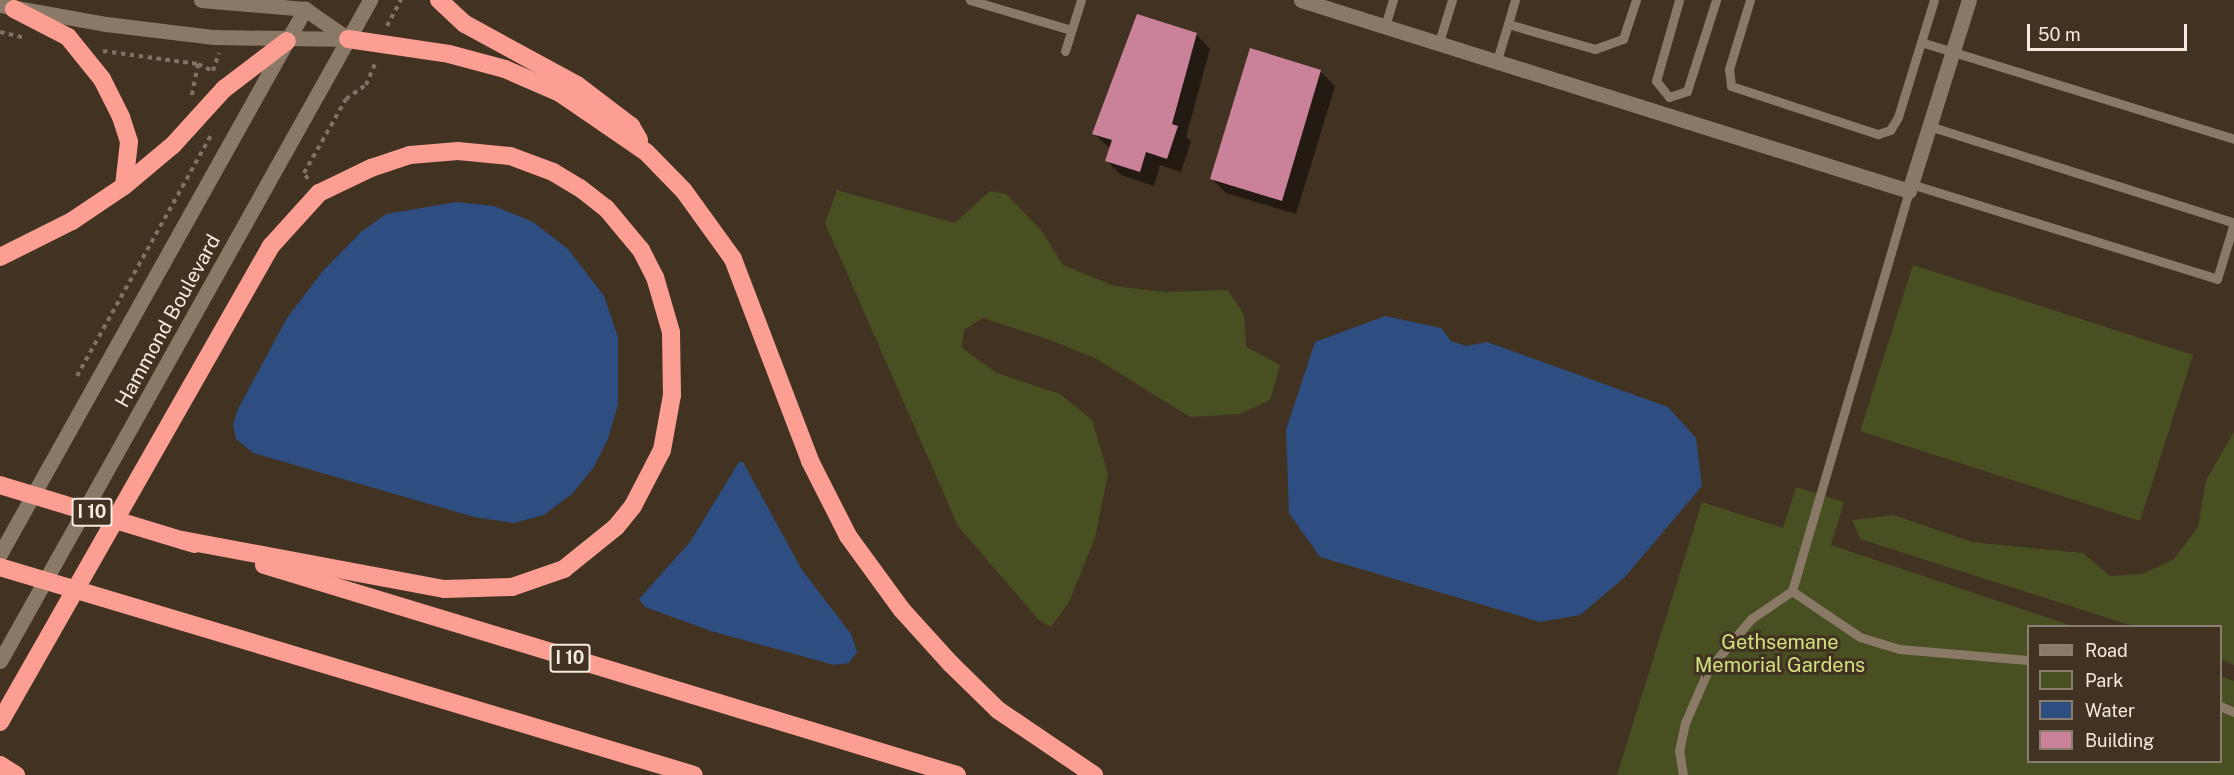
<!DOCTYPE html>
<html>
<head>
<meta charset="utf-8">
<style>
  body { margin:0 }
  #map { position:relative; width:2234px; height:775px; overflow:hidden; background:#423222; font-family:"Public Sans",sans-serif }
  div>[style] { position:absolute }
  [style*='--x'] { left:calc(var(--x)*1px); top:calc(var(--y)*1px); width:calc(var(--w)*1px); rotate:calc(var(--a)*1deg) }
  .green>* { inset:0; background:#484f21 }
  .water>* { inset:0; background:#2e4d81 }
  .shadow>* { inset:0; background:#0007 }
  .building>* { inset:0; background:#ca829b }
  .path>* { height:4px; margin-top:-2px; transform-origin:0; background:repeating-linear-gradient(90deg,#807264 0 4.5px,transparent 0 9px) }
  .service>* { height:9px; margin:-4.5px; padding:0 4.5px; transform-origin:4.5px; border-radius:4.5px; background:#8b7967 }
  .minor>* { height:15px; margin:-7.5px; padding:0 7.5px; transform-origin:7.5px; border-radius:7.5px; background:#8b7967 }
  .tertiary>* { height:15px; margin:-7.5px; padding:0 7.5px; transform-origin:7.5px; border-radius:7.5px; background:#8b7967 }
  .secondary>* { height:15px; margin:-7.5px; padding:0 7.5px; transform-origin:7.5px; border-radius:7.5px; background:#8b7967 }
  .motorway>* { height:18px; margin:-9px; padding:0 9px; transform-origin:9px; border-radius:9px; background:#fc9e91 }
  span { translate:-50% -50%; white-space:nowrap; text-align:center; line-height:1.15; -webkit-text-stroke:6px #423222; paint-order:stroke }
  .shield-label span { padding:2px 4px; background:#423222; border:2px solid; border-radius:4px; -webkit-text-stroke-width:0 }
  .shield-label { font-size:18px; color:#f6ebe1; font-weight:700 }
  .street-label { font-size:20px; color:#f6ebe1 }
  .park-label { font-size:20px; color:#d1e27f }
  .legend { position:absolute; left:2027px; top:625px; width:195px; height:138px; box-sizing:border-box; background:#423222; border:2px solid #8a7c6e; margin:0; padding:8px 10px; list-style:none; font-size:18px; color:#f6ebe1 }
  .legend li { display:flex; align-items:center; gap:12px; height:30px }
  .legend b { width:30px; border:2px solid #8a7c6e }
  .scale { position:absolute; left:2027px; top:24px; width:160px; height:27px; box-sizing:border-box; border:3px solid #f6ebe1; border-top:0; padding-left:8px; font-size:18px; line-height:21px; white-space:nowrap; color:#f6ebe1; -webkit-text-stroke:4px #423222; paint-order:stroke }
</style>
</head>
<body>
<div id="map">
  <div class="green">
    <i style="clip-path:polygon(837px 190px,955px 223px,990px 191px,1006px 194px,1041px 230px,1063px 265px,1114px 286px,1165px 292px,1228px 290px,1244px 315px,1246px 347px,1280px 365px,1270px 400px,1240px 414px,1190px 417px,1095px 358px,1042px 337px,983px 318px,964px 330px,962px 348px,997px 373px,1060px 394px,1092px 420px,1108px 474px,1095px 538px,1069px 602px,1051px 627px,1038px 619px,958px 526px,825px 223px)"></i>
    <i style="clip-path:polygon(1913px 265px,2193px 355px,2140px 521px,1860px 431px)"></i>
    <i style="clip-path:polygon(2234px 432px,2234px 665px,2221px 659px,2220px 626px,2133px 626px,1860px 539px,1852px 520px,1894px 515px,1972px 542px,2083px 553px,2110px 576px,2142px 574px,2173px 560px,2198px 527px,2206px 480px)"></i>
    <i style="clip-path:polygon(1796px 487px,1844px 502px,1831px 545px,2072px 626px,2028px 626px,2028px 762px,2220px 762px,2221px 676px,2234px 681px,2234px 775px,1617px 775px,1702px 502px,1783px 528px)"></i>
  </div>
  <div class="water">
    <i style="clip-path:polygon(457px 202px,494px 206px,533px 222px,568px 249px,604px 296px,618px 337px,618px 404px,608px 439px,594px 467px,573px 493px,544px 515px,514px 523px,474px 517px,253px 453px,236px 439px,233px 425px,238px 409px,287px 318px,322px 272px,361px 232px,386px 214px)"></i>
    <i style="clip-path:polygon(1385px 316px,1441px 328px,1451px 341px,1466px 346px,1487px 342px,1668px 407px,1696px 438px,1702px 486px,1624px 578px,1580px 615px,1540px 622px,1320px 557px,1289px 513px,1286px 430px,1315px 342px)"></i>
    <i style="clip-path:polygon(739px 462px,743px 462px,802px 570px,851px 634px,857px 652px,849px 663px,834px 665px,711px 631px,645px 607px,639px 599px,690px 542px)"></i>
  </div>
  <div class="shadow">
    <i style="clip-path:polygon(1196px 34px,1210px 49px,1186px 137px,1191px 141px,1181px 172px,1160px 165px,1154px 186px,1121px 175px,1107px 161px,1111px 149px,1094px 134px)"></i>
    <i style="clip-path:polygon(1320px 71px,1335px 86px,1296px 214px,1226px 193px,1212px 179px)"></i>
  </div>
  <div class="building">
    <i style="clip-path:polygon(1137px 14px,1197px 33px,1172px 124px,1178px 126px,1167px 159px,1146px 152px,1140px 172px,1105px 161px,1112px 140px,1092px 134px)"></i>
    <i style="clip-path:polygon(1250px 48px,1321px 70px,1282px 201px,1210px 179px)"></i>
  </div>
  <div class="path">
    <i style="--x:387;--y:26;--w:30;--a:-62"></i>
    <i style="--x:0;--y:32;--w:26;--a:13"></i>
    <i style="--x:103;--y:51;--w:96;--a:7.8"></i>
    <i style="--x:198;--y:64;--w:32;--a:101"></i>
    <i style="--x:198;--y:64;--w:17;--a:25"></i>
    <i style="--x:213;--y:71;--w:19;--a:-72"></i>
    <i style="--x:308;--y:179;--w:7;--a:-124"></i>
    <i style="--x:304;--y:173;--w:85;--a:-60.4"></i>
    <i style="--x:346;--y:99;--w:24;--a:-35"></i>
    <i style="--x:366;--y:85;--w:26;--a:-67"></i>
    <i style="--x:77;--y:376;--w:278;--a:-60.9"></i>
  </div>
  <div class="service">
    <i style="--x:970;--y:0;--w:105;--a:16.5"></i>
    <i style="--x:1750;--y:0;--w:72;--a:106.9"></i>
    <i style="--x:1729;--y:69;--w:17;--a:83"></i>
    <i style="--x:1731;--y:86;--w:155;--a:18.1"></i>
    <i style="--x:1878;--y:134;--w:13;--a:-18"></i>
    <i style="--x:1890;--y:130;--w:15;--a:-58"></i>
    <i style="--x:1898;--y:117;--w:122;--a:-72.9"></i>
    <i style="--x:1508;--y:24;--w:25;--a:-74"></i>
    <i style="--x:1385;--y:26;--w:27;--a:-73"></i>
    <i style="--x:1439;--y:42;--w:44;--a:-72.8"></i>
    <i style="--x:1921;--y:42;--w:328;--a:17.2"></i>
    <i style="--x:1065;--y:51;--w:53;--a:-72.6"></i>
    <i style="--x:1497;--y:60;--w:38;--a:-73"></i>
    <i style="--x:1508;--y:24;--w:91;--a:16"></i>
    <i style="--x:1595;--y:49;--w:30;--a:-20"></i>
    <i style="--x:1623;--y:39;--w:41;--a:-71.6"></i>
    <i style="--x:1669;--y:97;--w:19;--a:-18"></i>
    <i style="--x:1687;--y:91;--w:96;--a:-72.3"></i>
    <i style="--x:1669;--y:97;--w:21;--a:-129"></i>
    <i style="--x:1656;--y:81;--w:84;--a:-74.1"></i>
    <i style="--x:1929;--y:126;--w:320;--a:17.6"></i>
    <i style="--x:1911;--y:184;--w:320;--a:17.2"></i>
    <i style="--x:2217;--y:279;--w:59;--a:-73.1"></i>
    <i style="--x:1792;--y:591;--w:82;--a:34.1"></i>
    <i style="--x:1860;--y:637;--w:41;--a:17.1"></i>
    <i style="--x:1899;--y:649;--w:129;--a:4.9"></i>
    <i style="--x:2220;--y:706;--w:15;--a:23"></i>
    <i style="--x:1683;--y:775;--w:24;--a:-99"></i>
    <i style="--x:1679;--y:751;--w:29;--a:-78"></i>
    <i style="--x:1685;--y:723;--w:58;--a:-66.5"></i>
    <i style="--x:1708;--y:670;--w:67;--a:-49.9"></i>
    <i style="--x:1751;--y:619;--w:50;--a:-34.3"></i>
    <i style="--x:1792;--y:591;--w:417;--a:-73.7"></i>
  </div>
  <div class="minor">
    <i style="--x:1301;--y:0;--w:637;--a:17.44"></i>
    <i style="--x:1909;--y:191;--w:200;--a:-72.6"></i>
  </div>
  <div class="tertiary">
    <i style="--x:201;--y:0;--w:104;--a:4.9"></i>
    <i style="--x:305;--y:9;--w:52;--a:34.9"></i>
    <i style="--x:0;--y:5;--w:108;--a:10.2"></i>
    <i style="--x:106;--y:24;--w:109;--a:6.9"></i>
    <i style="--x:214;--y:37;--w:134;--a:0.9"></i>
    <i style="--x:0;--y:661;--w:758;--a:-60.76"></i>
  </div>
  <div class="secondary">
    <i style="--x:0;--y:554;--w:625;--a:-60.77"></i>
  </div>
  <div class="motorway">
    <i style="--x:439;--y:0;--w:35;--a:43"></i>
    <i style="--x:465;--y:24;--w:128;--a:28.6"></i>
    <i style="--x:577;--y:85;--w:68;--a:37.2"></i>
    <i style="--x:631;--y:126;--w:16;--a:60"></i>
    <i style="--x:14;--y:9;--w:61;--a:27.4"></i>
    <i style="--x:68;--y:37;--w:54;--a:51"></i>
    <i style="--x:102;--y:79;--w:42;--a:63.4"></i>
    <i style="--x:121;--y:117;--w:26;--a:72"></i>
    <i style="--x:129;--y:142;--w:44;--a:96.5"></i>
    <i style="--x:348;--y:39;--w:102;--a:8.4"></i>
    <i style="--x:449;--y:54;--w:58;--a:15"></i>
    <i style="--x:505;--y:69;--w:60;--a:23.6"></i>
    <i style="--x:560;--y:93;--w:104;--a:34.5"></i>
    <i style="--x:646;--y:152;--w:54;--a:45.7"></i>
    <i style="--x:684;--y:191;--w:84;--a:54.2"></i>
    <i style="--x:733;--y:259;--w:216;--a:69.1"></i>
    <i style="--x:810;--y:461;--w:84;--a:63.1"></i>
    <i style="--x:848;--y:536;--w:92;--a:53.9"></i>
    <i style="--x:902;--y:610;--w:72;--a:47.8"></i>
    <i style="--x:950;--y:663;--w:67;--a:44.4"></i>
    <i style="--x:998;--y:710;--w:116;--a:34.1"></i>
    <i style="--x:0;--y:257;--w:80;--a:-26.6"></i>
    <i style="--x:72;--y:221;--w:63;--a:-33.9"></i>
    <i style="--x:124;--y:186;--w:64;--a:-39.9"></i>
    <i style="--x:173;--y:145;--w:76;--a:-47.7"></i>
    <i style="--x:224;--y:89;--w:79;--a:-37.3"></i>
    <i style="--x:0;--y:485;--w:203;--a:16.9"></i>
    <i style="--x:264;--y:565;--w:724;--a:16.86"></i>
    <i style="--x:0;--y:567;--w:724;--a:16.68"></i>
    <i style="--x:0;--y:722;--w:548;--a:-60.35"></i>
    <i style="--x:271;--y:246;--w:72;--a:-47.8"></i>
    <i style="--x:319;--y:193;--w:58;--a:-25.7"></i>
    <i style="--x:371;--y:168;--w:41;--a:-18.4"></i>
    <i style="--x:410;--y:155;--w:48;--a:-4.8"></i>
    <i style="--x:458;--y:151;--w:52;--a:5.5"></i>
    <i style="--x:510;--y:156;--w:46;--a:20.4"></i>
    <i style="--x:553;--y:172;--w:31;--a:31"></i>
    <i style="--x:580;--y:188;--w:33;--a:38"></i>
    <i style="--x:606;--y:208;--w:55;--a:50.2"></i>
    <i style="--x:641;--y:250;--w:30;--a:63"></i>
    <i style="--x:655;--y:277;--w:57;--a:73.8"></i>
    <i style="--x:671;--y:332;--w:63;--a:89.1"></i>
    <i style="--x:672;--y:395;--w:56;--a:100.3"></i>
    <i style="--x:662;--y:450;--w:63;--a:117.4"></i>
    <i style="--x:633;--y:506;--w:27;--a:129"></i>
    <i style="--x:616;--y:527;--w:67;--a:141.1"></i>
    <i style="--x:564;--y:569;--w:55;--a:160.9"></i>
    <i style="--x:512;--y:587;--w:68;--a:178.3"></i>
    <i style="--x:444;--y:589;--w:266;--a:-169.4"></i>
    <i style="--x:0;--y:765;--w:19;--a:32"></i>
  </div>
  <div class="shield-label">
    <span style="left:92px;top:512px">I 10</span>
    <span style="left:570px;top:658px">I 10</span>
  </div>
  <div class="street-label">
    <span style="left:168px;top:321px;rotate:-61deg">Hammond Boulevard</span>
  </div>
  <div class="park-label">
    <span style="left:1780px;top:654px">Gethsemane<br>Memorial Gardens</span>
  </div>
  <ul class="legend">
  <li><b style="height:8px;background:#8b7967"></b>Road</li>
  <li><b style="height:16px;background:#484f21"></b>Park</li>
  <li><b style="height:16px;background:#2e4d81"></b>Water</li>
  <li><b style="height:16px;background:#ca829b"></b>Building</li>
  </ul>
  <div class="scale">50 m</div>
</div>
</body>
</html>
